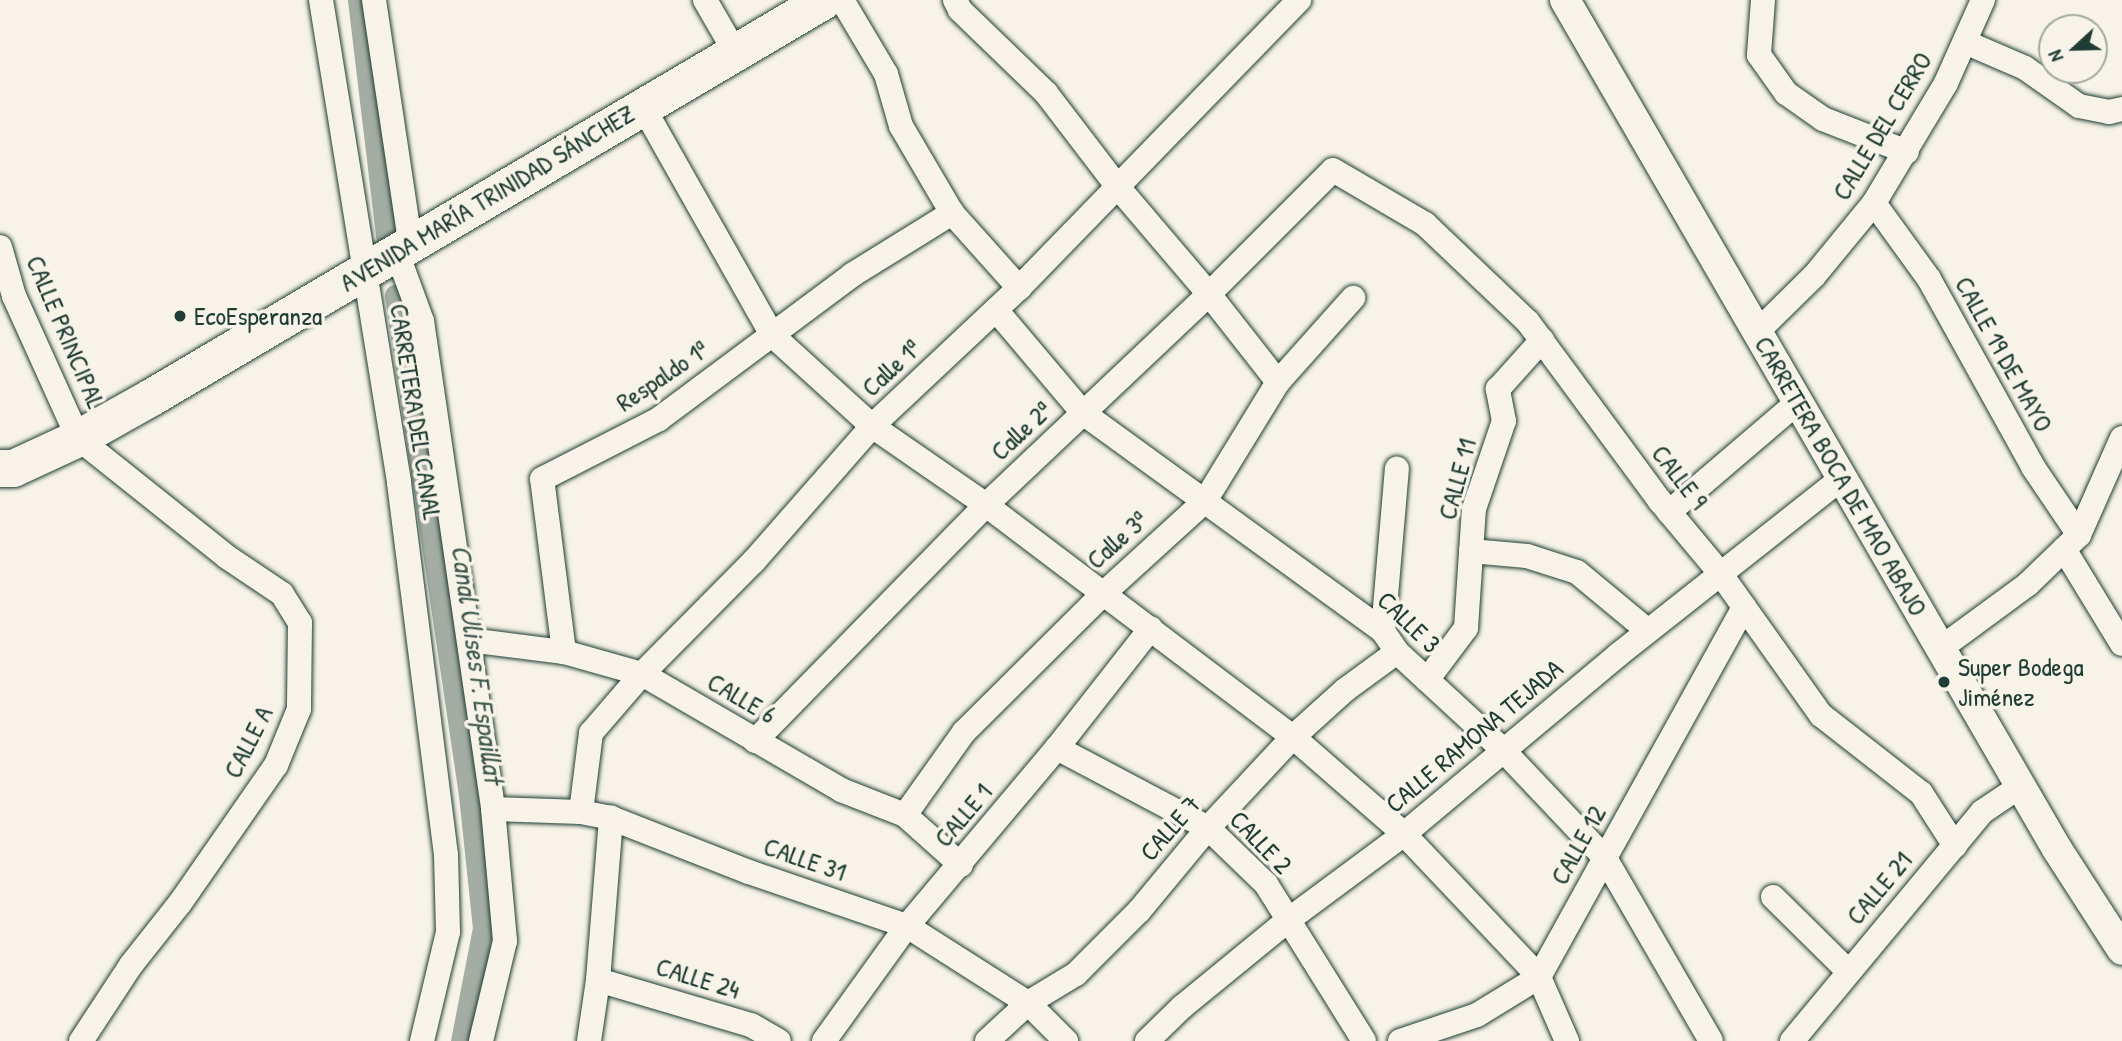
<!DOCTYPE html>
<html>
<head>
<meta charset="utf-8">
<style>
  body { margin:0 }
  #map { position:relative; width:2122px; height:1041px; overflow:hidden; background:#f7f3e8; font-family:"Patrick Hand",sans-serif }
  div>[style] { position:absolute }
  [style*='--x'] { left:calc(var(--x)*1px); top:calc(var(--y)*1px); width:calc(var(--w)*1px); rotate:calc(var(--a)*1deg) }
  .canal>* { height:21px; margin:-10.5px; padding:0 10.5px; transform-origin:10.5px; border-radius:10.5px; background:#a4ada3 }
  .roads { filter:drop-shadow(0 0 2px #1f3d34) drop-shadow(0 0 2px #1f3d34) }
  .minor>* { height:24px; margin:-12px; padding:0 12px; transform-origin:12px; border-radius:12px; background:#f7f3e8 }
  .tertiary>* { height:30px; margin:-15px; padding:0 15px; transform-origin:15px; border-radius:15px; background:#f7f3e8 }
  .primary>* { height:37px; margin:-18.5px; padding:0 18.5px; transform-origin:18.5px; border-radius:18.5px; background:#f7f3e8 }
  .dots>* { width:19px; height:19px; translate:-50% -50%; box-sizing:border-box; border:4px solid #f7f3e8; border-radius:50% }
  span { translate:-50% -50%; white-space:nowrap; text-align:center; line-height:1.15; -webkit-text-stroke:7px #f7f3e8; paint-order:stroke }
  .street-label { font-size:26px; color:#1f3d34 }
  .poi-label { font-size:26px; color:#1f3d34 }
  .left { translate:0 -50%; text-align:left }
  .water-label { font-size:28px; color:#405950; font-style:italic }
  .north { position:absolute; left:2038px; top:14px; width:70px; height:70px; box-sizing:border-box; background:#f7f3e8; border:2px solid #a1aaa0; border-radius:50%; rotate:248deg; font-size:19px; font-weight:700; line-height:28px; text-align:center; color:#1f3d34 }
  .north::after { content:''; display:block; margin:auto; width:24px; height:32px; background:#1f3d34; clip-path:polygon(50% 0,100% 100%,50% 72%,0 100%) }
</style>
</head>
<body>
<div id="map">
  <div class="canal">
    <i style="--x:358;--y:0;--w:238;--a:83.2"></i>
    <i style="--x:395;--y:295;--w:505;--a:81.58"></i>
    <i style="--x:469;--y:795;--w:134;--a:84"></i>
    <i style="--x:483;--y:928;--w:115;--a:101"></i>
  </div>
  <div class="roads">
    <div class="minor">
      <i style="--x:321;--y:0;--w:489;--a:80.8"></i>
      <i style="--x:399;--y:483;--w:375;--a:82.8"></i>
      <i style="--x:446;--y:855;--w:77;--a:88.5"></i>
      <i style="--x:448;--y:932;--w:112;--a:103.4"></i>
      <i style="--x:374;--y:0;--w:245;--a:81.5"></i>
      <i style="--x:705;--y:0;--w:60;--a:60"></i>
      <i style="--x:842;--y:0;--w:86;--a:59.3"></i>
      <i style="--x:886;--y:74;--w:54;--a:73.9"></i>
      <i style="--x:901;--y:126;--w:101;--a:59.6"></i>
      <i style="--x:952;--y:213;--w:101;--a:48.2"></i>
      <i style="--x:955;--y:0;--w:11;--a:63"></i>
      <i style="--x:960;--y:10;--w:120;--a:44"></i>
      <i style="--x:1046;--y:93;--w:117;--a:52.6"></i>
      <i style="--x:1117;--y:186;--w:142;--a:49.6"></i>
      <i style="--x:1209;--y:294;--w:112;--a:51.9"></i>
      <i style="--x:1763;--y:0;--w:55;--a:94.2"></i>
      <i style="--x:1759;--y:55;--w:47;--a:54.6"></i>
      <i style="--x:1786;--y:93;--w:45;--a:35.1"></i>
      <i style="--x:1823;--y:119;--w:90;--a:21.4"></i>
      <i style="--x:1965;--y:42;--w:65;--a:23.4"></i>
      <i style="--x:2025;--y:68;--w:66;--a:35.1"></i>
      <i style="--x:2079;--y:106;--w:31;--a:11"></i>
      <i style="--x:2109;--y:112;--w:13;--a:-13"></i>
      <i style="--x:642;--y:105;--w:264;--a:60.5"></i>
      <i style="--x:772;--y:335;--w:135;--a:42.3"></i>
      <i style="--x:872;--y:426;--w:139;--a:34.7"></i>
      <i style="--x:986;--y:505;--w:385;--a:37.1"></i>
      <i style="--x:1293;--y:737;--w:147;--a:41.1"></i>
      <i style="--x:1404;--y:834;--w:197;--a:46.6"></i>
      <i style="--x:1539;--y:977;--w:70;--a:66.4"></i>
      <i style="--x:1874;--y:203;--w:94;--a:54.1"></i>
      <i style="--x:1929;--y:279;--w:215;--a:61"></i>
      <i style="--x:2033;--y:467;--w:82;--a:55.9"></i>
      <i style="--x:0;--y:247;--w:51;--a:74.1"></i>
      <i style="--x:14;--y:296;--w:156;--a:65.7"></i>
      <i style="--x:78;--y:438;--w:191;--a:38.6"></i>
      <i style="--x:227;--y:557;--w:66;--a:33.9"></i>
      <i style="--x:282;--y:594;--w:34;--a:58"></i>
      <i style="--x:300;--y:623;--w:86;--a:90.7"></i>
      <i style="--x:299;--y:709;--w:61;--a:112.3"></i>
      <i style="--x:276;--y:765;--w:168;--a:124.8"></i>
      <i style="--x:180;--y:903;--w:79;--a:128.3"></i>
      <i style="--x:131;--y:965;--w:91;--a:123.3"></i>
      <i style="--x:396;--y:250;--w:76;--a:69.9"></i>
      <i style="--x:422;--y:321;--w:493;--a:81.7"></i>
      <i style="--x:493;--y:809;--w:133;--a:84.8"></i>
      <i style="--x:505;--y:941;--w:103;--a:103.5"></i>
      <i style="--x:996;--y:310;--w:135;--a:49.8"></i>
      <i style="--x:1083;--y:413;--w:371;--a:36"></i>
      <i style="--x:1383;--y:631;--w:25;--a:56"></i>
      <i style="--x:1397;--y:652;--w:143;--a:42.7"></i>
      <i style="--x:1502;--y:749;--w:150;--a:46.6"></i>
      <i style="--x:1605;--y:858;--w:211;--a:59.9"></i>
      <i style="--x:1757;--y:332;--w:80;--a:-44.5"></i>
      <i style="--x:1814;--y:276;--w:94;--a:-50.6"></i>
      <i style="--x:1874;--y:203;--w:140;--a:-59"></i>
      <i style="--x:1946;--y:83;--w:91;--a:-66"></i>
      <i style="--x:1669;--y:512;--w:170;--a:-40.5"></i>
      <i style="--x:2064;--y:549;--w:111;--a:58.6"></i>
      <i style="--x:1471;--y:551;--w:56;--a:5.1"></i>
      <i style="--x:1527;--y:556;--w:52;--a:17.7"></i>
      <i style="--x:1577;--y:572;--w:92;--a:39.7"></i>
      <i style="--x:1383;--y:631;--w:163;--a:-85.1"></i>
      <i style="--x:469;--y:640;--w:96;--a:7.2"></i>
      <i style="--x:564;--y:652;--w:81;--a:15.8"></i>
      <i style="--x:642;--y:674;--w:230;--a:30.2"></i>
      <i style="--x:841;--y:790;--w:69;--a:21.3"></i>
      <i style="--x:905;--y:815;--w:75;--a:41.8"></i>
      <i style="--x:1941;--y:648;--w:108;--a:-36.3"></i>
      <i style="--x:2028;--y:584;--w:71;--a:-43.9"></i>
      <i style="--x:2079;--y:535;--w:106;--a:-66.1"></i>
      <i style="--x:564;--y:652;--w:174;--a:-97.2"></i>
      <i style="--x:542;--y:479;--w:131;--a:-27.1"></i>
      <i style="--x:659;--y:419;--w:241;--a:-36.7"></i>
      <i style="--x:852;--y:275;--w:118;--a:-31.8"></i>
      <i style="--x:1427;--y:680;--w:65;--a:-53.1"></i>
      <i style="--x:1466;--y:628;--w:119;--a:-86.2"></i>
      <i style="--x:1474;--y:509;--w:93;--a:-71.2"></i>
      <i style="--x:1504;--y:421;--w:33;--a:-101"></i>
      <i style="--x:1498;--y:389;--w:66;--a:-48.1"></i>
      <i style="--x:755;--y:741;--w:330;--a:-45.6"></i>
      <i style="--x:986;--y:505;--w:307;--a:-43.4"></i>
      <i style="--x:1209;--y:294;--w:175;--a:-45"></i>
      <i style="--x:1333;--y:170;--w:107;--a:30.4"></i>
      <i style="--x:1425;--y:224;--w:142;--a:43.6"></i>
      <i style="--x:1528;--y:322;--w:222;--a:53.6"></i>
      <i style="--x:1660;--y:501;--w:94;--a:50.2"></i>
      <i style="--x:1720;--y:573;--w:174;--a:54.6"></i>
      <i style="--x:1821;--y:715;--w:127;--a:38"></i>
      <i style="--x:1921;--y:793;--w:63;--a:57.3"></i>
      <i style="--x:1057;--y:748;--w:171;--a:27.9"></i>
      <i style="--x:1208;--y:828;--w:81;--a:44"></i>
      <i style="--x:1266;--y:884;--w:185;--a:58"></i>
      <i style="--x:493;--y:809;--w:88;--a:2"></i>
      <i style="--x:581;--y:812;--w:31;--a:11"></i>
      <i style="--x:611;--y:818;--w:148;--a:21.4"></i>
      <i style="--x:749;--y:872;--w:167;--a:18.9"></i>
      <i style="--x:907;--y:926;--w:143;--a:32.5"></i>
      <i style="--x:1028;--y:1003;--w:54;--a:45"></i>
      <i style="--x:581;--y:812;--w:80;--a:-82.8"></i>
      <i style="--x:591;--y:733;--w:78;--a:-49.2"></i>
      <i style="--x:642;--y:674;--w:159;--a:-45.3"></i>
      <i style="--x:754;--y:561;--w:179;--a:-48.8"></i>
      <i style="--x:872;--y:426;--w:202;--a:-43.2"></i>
      <i style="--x:1019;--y:288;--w:402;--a:-45.8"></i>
      <i style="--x:905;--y:815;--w:102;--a:-54.6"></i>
      <i style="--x:964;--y:732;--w:197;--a:-44.8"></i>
      <i style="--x:1104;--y:593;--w:137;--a:-42.3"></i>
      <i style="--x:1205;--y:501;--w:140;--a:-58.5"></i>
      <i style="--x:1278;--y:382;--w:113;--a:-48.2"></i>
      <i style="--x:1773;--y:897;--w:105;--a:44.6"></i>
      <i style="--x:598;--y:980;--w:159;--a:16.4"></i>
      <i style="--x:751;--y:1025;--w:32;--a:30"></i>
      <i style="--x:589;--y:1041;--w:62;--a:-81.6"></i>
      <i style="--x:598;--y:980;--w:163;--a:-85.4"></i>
      <i style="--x:824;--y:1041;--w:142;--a:-54.2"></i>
      <i style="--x:907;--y:926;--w:233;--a:-49.9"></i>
      <i style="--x:1057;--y:748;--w:152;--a:-51.9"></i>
      <i style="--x:987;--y:1041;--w:56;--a:-42.8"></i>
      <i style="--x:1028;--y:1003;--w:56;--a:-31.1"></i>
      <i style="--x:1076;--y:974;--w:89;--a:-45"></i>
      <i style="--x:1139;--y:911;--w:108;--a:-50.3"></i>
      <i style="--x:1208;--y:828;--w:125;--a:-47"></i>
      <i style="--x:1293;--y:737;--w:70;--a:-42.1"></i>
      <i style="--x:1345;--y:690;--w:64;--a:-36.2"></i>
      <i style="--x:1147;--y:1041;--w:49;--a:-44.2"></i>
      <i style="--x:1182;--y:1007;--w:136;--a:-39.3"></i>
      <i style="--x:1287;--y:921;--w:146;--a:-36.6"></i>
      <i style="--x:1404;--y:834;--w:279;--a:-39.9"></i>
      <i style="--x:1618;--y:655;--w:285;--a:-38.3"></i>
      <i style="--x:1400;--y:1041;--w:81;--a:-18.7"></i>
      <i style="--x:1477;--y:1015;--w:73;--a:-31.5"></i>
      <i style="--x:1539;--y:977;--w:423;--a:-61"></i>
      <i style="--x:1792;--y:1041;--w:298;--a:-50.3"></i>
      <i style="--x:1982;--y:812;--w:48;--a:-34"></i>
    </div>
    <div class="tertiary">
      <i style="--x:1565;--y:0;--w:981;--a:59.91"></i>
      <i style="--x:2057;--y:849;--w:120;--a:57.2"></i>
    </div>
    <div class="primary">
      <i style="--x:0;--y:468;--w:13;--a:0"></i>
      <i style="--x:13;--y:468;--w:72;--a:-24.8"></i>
      <i style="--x:78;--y:438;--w:84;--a:-29.3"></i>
      <i style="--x:151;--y:397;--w:781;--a:-30.54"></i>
    </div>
  </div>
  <div class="dots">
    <i style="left:180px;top:316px;background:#1f3d34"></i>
    <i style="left:1944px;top:682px;background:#1f3d34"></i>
  </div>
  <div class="street-label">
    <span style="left:1882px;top:126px;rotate:-59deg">CALLE DEL CERRO</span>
    <span style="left:487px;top:198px;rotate:-31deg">AVENIDA MARÍA TRINIDAD SÁNCHEZ</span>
    <span style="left:66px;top:332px;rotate:67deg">CALLE PRINCIPAL</span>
    <span style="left:2004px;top:354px;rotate:61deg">CALLE 19 DE MAYO</span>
    <span style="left:891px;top:368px;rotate:-43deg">Calle 1ª</span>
    <span style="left:662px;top:376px;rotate:-34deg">Respaldo 1ª</span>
    <span style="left:416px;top:412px;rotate:81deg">CARRETERA DEL CANAL</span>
    <span style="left:1021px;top:431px;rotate:-43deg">Calle 2ª</span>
    <span style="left:1841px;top:476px;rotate:60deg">CARRETERA BOCA DE MAO ABAJO</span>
    <span style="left:1680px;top:477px;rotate:52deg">CALLE 9</span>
    <span style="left:1457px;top:479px;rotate:-75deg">CALLE 11</span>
    <span style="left:1117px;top:540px;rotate:-42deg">Calle 3ª</span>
    <span style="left:1409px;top:622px;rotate:44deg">CALLE 3</span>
    <span style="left:742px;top:698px;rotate:30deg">CALLE 6</span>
    <span style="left:1474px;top:736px;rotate:-40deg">CALLE RAMONA TEJADA</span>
    <span style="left:248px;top:742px;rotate:-63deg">CALLE A</span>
    <span style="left:963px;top:815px;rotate:-50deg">CALLE 1</span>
    <span style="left:1170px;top:828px;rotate:-49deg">CALLE 7</span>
    <span style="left:1261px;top:842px;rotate:46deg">CALLE 2</span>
    <span style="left:1578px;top:845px;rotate:-61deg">CALLE 12</span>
    <span style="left:805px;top:859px;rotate:19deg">CALLE 31</span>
    <span style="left:1879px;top:888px;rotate:-50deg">CALLE 21</span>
    <span style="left:698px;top:978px;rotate:17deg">CALLE 24</span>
  </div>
  <div class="poi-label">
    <span class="left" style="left:194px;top:316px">EcoEsperanza</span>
    <span class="left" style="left:1958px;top:682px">Super Bodega<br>Jiménez</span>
  </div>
  <div class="water-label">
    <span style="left:478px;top:664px;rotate:82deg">Canal Ulises F. Espaillat</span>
  </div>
  <div class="north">N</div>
</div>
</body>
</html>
